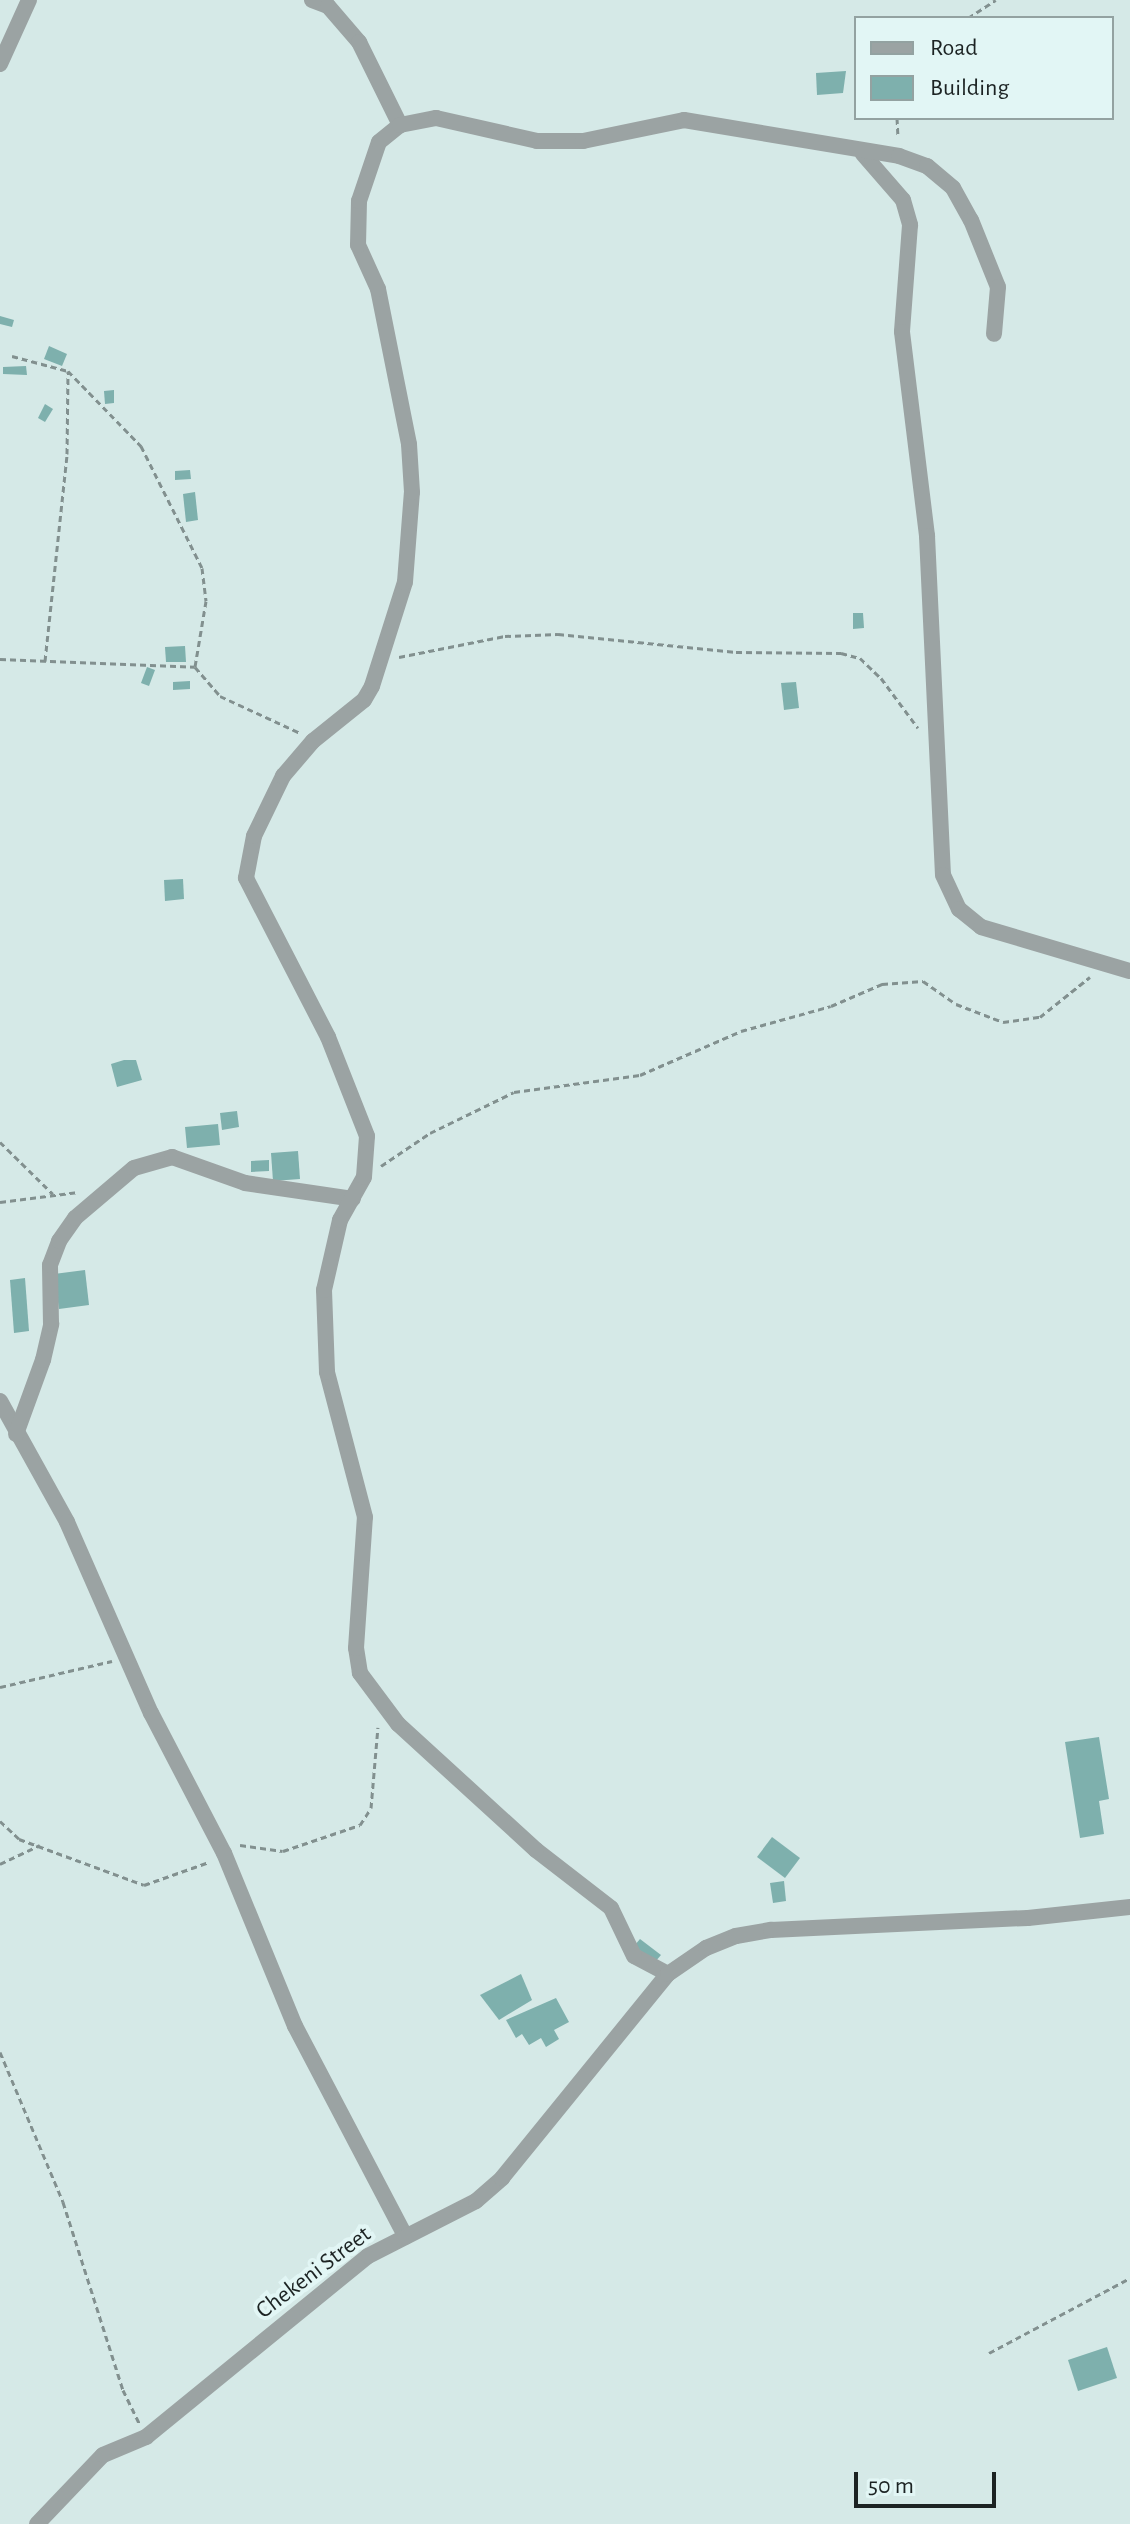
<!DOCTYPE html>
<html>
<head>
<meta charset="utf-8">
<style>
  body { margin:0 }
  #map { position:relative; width:1130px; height:2524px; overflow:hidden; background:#d5e9e7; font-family:"Alegreya Sans",sans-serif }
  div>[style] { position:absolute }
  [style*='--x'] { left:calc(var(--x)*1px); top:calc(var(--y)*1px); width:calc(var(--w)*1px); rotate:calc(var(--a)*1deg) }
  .building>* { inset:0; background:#7eb0ad }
  .path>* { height:3px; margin-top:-1.5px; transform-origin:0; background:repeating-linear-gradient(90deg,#82908f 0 6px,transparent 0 10px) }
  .street>* { height:16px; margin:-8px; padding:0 8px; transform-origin:8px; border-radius:8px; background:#9ba3a3 }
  span { translate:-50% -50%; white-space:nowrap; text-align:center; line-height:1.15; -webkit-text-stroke:8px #e2f6f5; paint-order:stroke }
  .street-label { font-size:24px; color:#1c2323 }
  .legend { position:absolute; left:854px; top:16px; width:260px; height:104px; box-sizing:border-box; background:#e2f6f5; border:2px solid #93a2a1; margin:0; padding:10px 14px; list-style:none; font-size:24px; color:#1c2323 }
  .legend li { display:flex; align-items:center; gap:16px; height:40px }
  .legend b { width:40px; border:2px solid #93a2a1 }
  .scale { position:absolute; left:854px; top:2472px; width:142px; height:36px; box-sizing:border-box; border:4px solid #1c2323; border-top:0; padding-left:10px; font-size:24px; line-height:28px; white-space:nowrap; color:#1c2323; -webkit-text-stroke:6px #e2f6f5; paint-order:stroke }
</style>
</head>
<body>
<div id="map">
  <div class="building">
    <i style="clip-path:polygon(846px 71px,843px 93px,817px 95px,816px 73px)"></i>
    <i style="clip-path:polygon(0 316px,14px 320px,12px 327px,0 324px)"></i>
    <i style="clip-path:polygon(49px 346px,67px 354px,62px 366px,44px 359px)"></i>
    <i style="clip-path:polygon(26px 366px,27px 375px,3px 374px,3px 367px)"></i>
    <i style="clip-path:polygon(114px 390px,114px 403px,105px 404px,104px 391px)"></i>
    <i style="clip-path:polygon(45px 404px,53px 409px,45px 422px,38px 418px)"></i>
    <i style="clip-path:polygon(190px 470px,191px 479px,175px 480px,175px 471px)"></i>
    <i style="clip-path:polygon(195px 492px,198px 520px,186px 522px,183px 494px)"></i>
    <i style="clip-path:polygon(853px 613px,863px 613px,864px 628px,853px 629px)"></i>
    <i style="clip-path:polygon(185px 646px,186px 662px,166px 662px,165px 647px)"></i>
    <i style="clip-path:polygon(147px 667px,155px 670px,149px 686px,141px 683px)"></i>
    <i style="clip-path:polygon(190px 681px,190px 689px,173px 690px,173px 682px)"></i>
    <i style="clip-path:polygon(796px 682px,799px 708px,784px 710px,781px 683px)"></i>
    <i style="clip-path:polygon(183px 879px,184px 899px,165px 901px,164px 880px)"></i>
    <i style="clip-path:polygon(124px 1060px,136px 1060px,142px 1080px,117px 1087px,111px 1064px)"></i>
    <i style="clip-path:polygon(237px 1111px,239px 1127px,222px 1130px,220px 1113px)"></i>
    <i style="clip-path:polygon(218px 1124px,220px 1145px,187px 1148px,185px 1127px)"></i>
    <i style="clip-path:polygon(298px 1151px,300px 1179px,273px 1181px,271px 1153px)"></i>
    <i style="clip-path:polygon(269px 1160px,269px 1171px,251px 1172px,251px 1161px)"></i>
    <i style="clip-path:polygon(85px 1270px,89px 1305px,59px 1309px,54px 1274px)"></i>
    <i style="clip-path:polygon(25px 1278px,29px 1331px,14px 1333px,10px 1280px)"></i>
    <i style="clip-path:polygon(1099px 1737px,1109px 1799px,1099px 1801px,1104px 1834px,1080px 1838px,1065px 1742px)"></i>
    <i style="clip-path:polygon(772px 1837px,800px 1858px,785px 1878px,757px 1857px)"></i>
    <i style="clip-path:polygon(784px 1881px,786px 1901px,773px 1903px,770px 1883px)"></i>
    <i style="clip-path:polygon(640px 1939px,661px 1955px,655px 1962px,634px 1946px)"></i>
    <i style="clip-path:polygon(521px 1974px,532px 2000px,499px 2020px,480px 1995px)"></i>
    <i style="clip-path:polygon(556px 1998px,569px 2022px,554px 2030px,559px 2039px,546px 2047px,541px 2038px,529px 2045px,522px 2034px,516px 2038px,506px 2020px)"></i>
    <i style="clip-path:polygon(1107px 2347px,1117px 2378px,1078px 2391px,1068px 2360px)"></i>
  </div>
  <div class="path">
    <i style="--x:923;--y:18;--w:45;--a:0"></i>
    <i style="--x:968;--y:18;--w:33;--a:-33"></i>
    <i style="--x:897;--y:118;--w:19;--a:87"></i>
    <i style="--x:12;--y:356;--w:58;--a:15"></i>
    <i style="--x:68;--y:371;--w:105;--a:45.8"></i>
    <i style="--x:141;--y:446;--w:136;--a:63.4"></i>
    <i style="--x:202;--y:568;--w:33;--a:83"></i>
    <i style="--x:206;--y:601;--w:67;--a:99.5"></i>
    <i style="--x:195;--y:667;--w:38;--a:49"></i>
    <i style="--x:220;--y:696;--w:88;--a:24.8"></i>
    <i style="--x:399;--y:657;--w:108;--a:-11.2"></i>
    <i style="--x:505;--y:636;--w:53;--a:-2.2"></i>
    <i style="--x:558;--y:634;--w:179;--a:5.8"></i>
    <i style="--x:736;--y:652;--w:105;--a:0.5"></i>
    <i style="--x:841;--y:653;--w:20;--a:15"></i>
    <i style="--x:860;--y:658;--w:29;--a:44"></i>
    <i style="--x:881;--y:678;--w:62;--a:53.5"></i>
    <i style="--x:0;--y:659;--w:195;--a:2.3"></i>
    <i style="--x:45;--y:661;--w:208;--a:-83.9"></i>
    <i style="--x:67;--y:454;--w:83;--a:-89.3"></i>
    <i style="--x:0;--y:1142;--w:74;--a:44.5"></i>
    <i style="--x:381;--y:1166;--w:59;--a:-34"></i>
    <i style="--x:430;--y:1133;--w:93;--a:-26"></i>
    <i style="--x:514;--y:1092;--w:127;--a:-7.7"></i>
    <i style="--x:640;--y:1075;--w:110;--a:-23.5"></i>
    <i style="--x:741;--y:1031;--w:93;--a:-15.5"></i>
    <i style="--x:831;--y:1006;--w:56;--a:-23.3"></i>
    <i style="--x:882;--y:984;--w:41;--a:-4.2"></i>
    <i style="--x:923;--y:981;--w:40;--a:34.9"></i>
    <i style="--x:956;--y:1004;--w:50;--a:21"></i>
    <i style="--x:1003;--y:1022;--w:37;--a:-8"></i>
    <i style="--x:1040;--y:1017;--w:64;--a:-38.7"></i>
    <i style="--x:0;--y:1202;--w:79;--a:-7.3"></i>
    <i style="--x:0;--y:1687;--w:115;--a:-13.1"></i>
    <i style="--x:0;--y:1821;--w:26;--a:43"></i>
    <i style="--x:19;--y:1839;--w:133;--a:20.2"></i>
    <i style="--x:144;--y:1885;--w:69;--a:-19.5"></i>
    <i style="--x:240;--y:1845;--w:43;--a:7.9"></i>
    <i style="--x:283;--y:1851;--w:81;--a:-18.7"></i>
    <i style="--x:360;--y:1825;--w:20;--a:-57"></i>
    <i style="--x:371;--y:1808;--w:81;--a:-85.1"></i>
    <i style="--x:0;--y:1864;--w:44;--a:-25.4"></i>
    <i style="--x:0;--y:2052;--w:163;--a:67.2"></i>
    <i style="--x:63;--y:2202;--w:197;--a:72.3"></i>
    <i style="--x:123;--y:2390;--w:37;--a:64"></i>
    <i style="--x:989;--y:2353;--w:160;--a:-28"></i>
  </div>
  <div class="street">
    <i style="--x:312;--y:0;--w:17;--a:21"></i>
    <i style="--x:328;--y:6;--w:48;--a:49.3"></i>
    <i style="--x:359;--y:42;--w:93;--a:63.7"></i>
    <i style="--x:0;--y:64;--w:70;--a:-65.6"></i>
    <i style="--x:863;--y:154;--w:61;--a:49"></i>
    <i style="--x:903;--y:200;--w:26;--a:74"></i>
    <i style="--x:910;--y:225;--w:107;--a:94.3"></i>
    <i style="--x:902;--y:332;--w:206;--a:83"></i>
    <i style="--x:927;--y:536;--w:339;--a:87.3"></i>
    <i style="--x:943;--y:875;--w:38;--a:65"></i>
    <i style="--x:959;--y:909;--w:28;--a:39"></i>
    <i style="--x:981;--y:927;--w:155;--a:16.5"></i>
    <i style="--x:0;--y:1401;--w:138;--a:61"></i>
    <i style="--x:67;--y:1522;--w:209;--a:66.3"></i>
    <i style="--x:151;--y:1713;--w:158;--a:62.5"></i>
    <i style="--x:224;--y:1853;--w:187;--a:67.7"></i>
    <i style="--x:295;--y:2026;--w:238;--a:62.3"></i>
    <i style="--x:16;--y:1434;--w:79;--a:-70"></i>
    <i style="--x:43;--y:1360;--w:37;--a:-77"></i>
    <i style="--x:51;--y:1324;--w:59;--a:-91"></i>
    <i style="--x:50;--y:1265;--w:26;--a:-69"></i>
    <i style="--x:59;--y:1241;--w:28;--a:-55"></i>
    <i style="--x:75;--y:1218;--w:77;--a:-40.3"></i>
    <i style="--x:134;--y:1168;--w:40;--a:-16"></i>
    <i style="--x:172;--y:1157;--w:77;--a:19.6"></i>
    <i style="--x:245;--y:1183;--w:109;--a:8.4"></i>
    <i style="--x:668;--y:1974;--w:38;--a:-152"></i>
    <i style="--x:634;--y:1956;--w:53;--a:-115.6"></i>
    <i style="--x:611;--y:1908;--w:95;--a:-142.3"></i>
    <i style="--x:536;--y:1850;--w:187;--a:-137.6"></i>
    <i style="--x:398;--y:1724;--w:64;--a:-126.7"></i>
    <i style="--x:360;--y:1673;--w:25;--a:-99"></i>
    <i style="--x:356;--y:1648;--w:131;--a:-86.1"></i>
    <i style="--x:365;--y:1517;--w:150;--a:-104.7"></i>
    <i style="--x:327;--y:1372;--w:82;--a:-92.1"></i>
    <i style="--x:324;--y:1290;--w:72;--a:-77.1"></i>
    <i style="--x:340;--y:1220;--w:49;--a:-60.8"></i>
    <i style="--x:364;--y:1177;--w:41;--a:-85.8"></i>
    <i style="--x:367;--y:1136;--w:106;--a:-111.5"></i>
    <i style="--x:328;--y:1037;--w:179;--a:-117.3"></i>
    <i style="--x:246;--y:878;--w:43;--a:-79.2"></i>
    <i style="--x:254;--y:836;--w:67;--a:-64.2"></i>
    <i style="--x:283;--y:776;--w:46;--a:-49.4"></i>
    <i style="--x:313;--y:741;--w:65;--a:-38.8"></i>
    <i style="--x:364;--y:700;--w:16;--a:-60"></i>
    <i style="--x:372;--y:686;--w:109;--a:-72.4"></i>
    <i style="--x:405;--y:582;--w:90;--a:-85.6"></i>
    <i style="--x:412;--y:492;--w:48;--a:-93.6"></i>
    <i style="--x:409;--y:444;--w:158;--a:-101.3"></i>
    <i style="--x:378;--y:289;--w:48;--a:-114.4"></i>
    <i style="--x:358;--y:245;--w:44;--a:-88.7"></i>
    <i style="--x:359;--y:201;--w:62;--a:-71.3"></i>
    <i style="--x:379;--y:142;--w:27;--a:-39"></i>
    <i style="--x:400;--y:125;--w:37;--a:-11"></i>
    <i style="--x:436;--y:118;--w:104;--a:12.8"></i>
    <i style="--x:537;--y:141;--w:46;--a:0"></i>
    <i style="--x:583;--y:141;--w:103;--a:-11.7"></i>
    <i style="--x:684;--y:120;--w:218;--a:9.5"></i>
    <i style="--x:899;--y:156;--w:30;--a:20"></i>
    <i style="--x:927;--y:166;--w:34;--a:40"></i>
    <i style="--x:953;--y:188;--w:37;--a:61"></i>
    <i style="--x:971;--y:220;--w:72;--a:68.1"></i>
    <i style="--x:998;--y:287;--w:47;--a:94.9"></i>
    <i style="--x:37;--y:2524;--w:95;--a:-46.3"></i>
    <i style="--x:103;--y:2455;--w:47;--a:-22.7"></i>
    <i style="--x:146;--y:2437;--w:286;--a:-39.2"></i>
    <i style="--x:368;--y:2256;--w:121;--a:-27"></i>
    <i style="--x:476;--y:2201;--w:35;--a:-41"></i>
    <i style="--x:502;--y:2178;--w:263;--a:-50.9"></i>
    <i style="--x:668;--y:1974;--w:46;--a:-34.4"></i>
    <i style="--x:706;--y:1948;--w:32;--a:-22"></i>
    <i style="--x:736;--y:1936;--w:36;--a:-10"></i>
    <i style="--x:771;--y:1930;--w:257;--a:-2.7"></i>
    <i style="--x:1028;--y:1918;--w:103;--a:-6.2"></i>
  </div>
  <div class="street-label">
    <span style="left:314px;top:2273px;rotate:-37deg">Chekeni Street</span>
  </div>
  <ul class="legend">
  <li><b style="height:10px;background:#9ba3a3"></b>Road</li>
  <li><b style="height:22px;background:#7eb0ad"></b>Building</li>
  </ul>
  <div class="scale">50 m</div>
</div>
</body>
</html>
